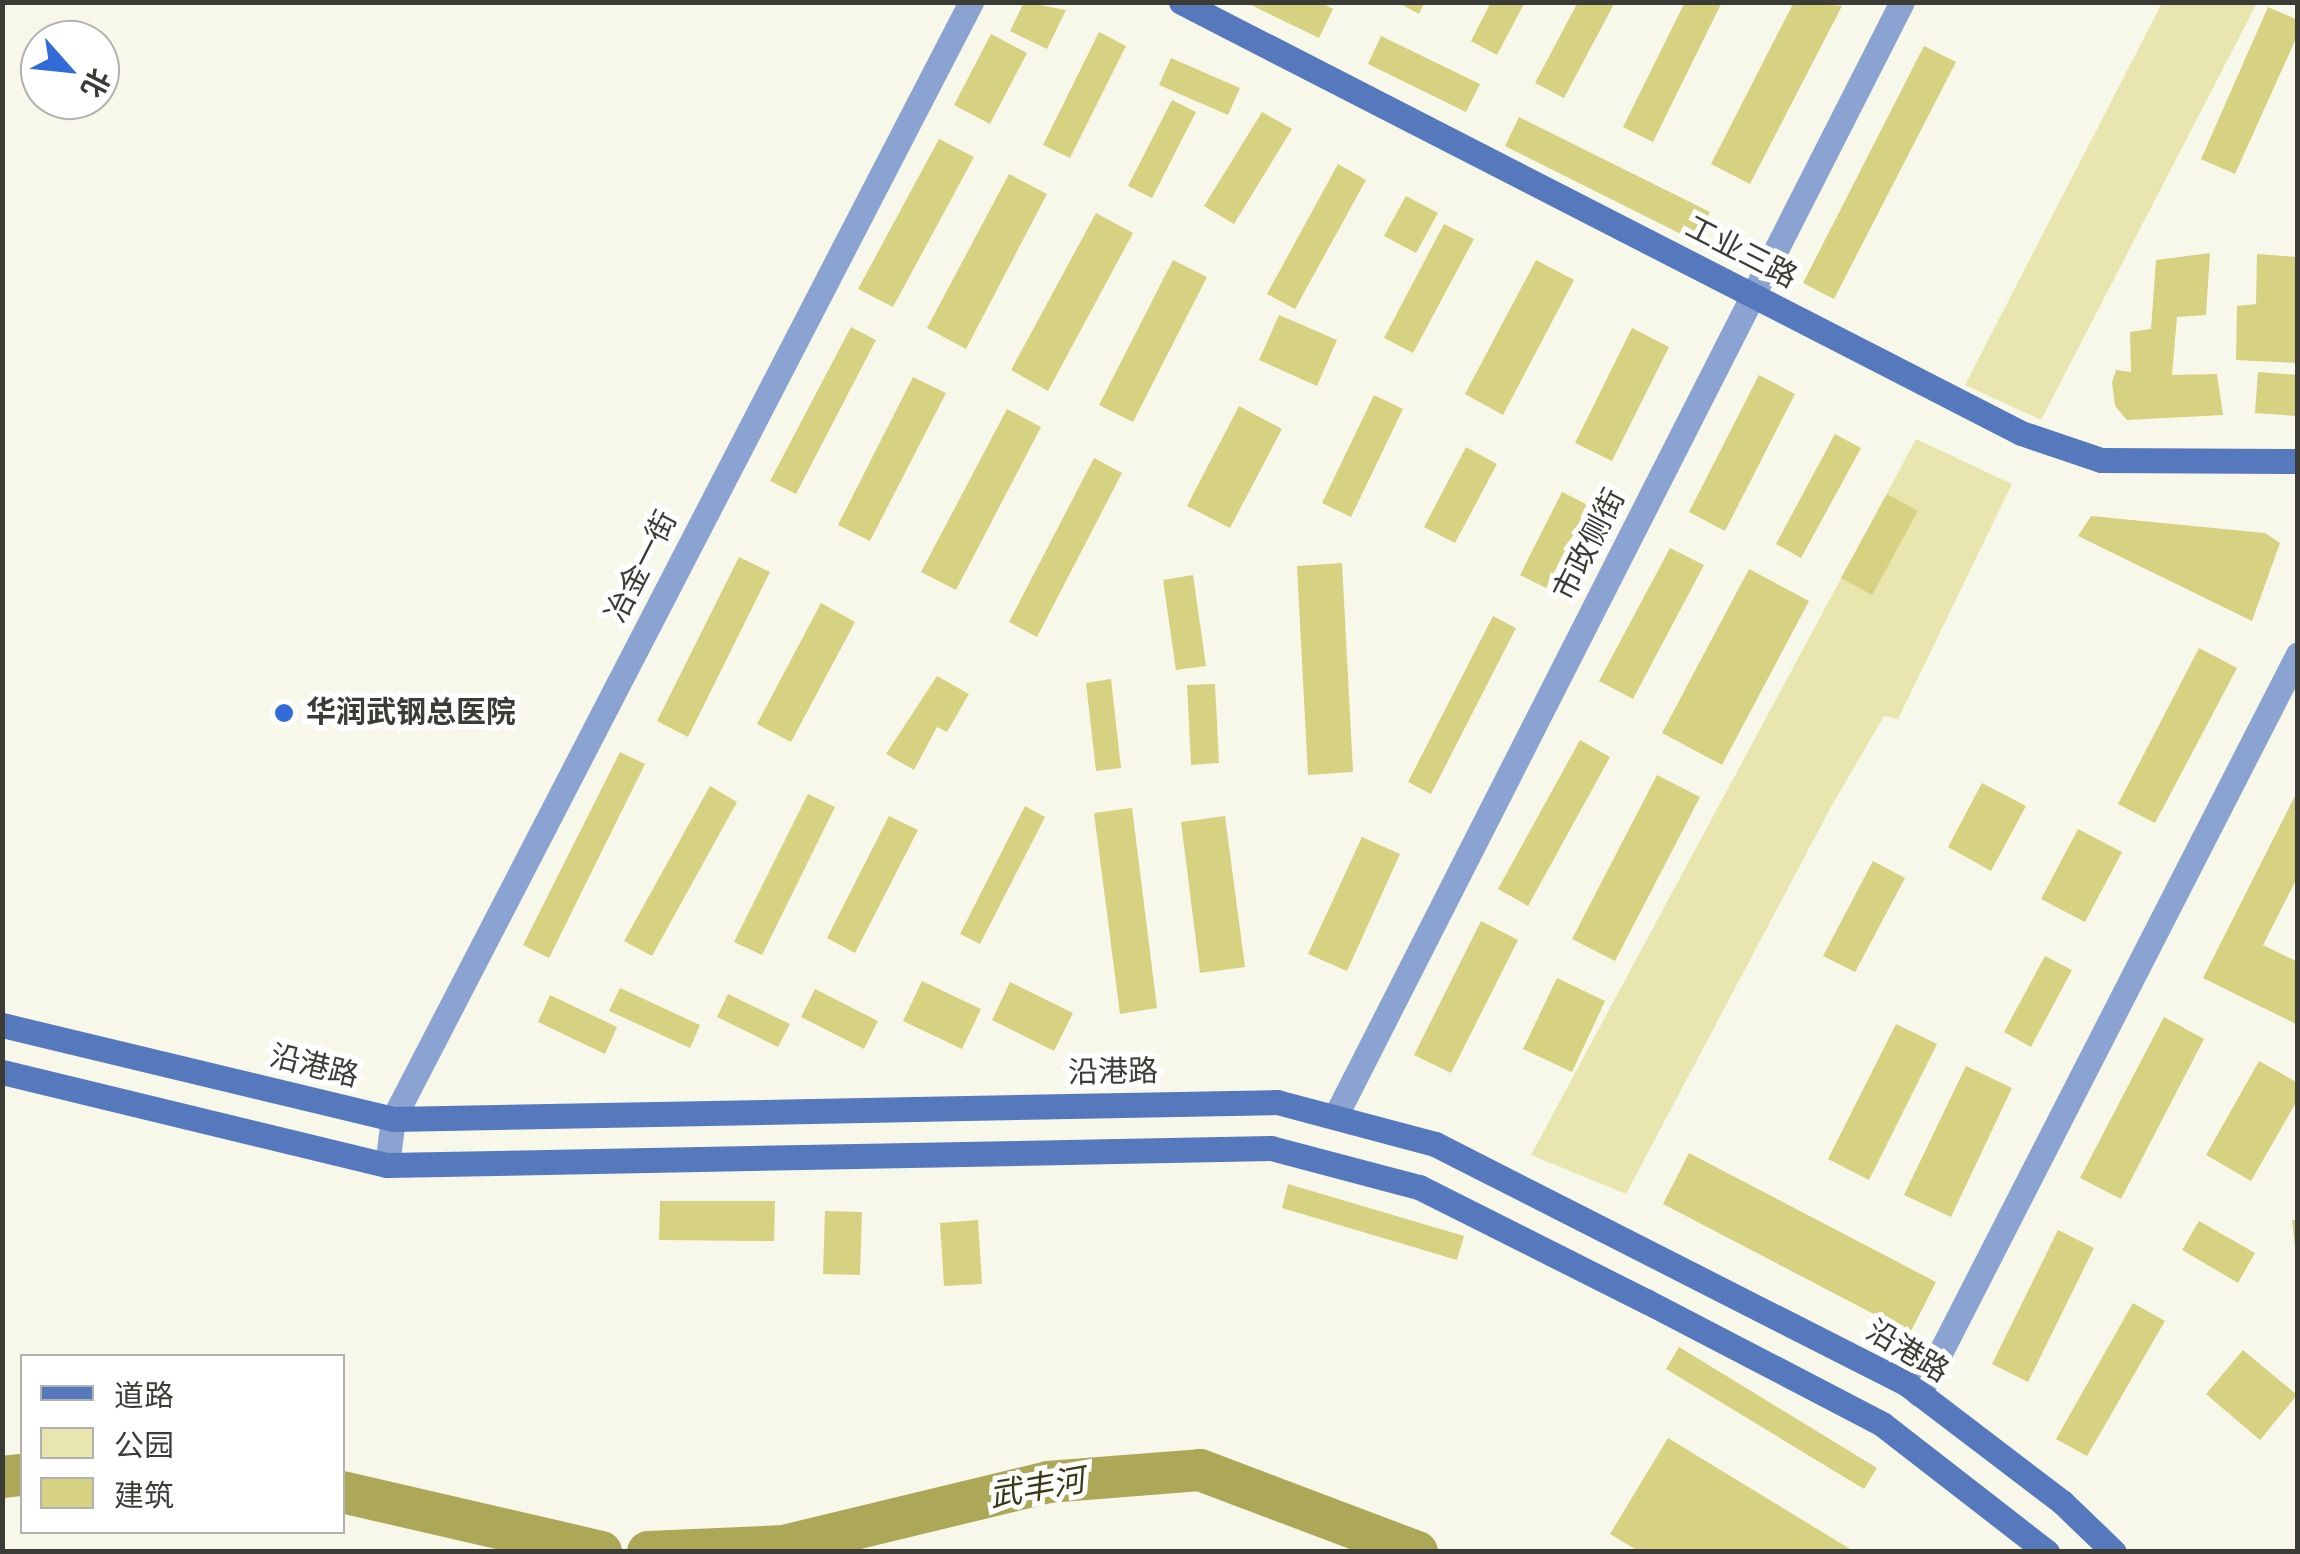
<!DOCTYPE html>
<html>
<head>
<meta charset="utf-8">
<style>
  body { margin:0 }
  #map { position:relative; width:2300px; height:1554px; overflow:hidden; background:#f8f8ea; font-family:"Varela Round","Noto Sans SC",sans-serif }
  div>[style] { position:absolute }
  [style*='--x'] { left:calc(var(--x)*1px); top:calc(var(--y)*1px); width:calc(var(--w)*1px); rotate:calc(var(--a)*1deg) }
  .green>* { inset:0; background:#e8e6ae }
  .river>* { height:42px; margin:-21px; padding:0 21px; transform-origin:21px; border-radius:21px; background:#aca858 }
  .building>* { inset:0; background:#d6d281 }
  .street>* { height:25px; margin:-12.5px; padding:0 12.5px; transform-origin:12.5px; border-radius:12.5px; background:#8aa3d1 }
  .secondary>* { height:25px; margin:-12.5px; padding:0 12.5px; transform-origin:12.5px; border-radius:12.5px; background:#5579bc }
  .dots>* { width:28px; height:28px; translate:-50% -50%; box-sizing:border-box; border:5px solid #fff; border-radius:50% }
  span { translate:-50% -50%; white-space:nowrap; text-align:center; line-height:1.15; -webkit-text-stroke:10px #fff; paint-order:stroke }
  .street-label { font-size:30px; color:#3c3c36 }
  .poi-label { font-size:30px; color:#3c3c36; font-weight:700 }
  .left { translate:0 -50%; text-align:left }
  .water-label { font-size:32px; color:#3a3815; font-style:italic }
  .frame { position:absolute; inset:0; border:5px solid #3c3c36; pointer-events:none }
  .legend { position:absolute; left:20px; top:1354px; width:325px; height:180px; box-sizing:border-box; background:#fff; border:2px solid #b1b1af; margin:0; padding:12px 18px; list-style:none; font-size:30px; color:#3c3c36 }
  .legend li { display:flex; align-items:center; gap:20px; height:50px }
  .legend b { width:50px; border:2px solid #b1b1af }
  .north { position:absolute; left:20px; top:20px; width:100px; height:100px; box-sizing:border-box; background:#fff; border:2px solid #b1b1af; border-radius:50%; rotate:117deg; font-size:28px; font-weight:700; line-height:40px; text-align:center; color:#3c3c36 }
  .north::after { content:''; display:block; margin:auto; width:35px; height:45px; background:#326ad8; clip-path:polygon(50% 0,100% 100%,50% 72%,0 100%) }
</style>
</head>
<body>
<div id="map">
  <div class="green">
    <i style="clip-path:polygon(2162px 3px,2257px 3px,2041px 420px,1965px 385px)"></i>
    <i style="clip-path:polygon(1916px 439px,2012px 484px,1898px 719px,1884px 716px,1831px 807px,1626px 1194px,1531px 1155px)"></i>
  </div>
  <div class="river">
    <i style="--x:2;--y:1477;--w:20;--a:-6"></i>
    <i style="--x:342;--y:1492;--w:266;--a:13"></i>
    <i style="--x:648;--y:1552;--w:136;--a:-2.5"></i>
    <i style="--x:784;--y:1546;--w:272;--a:-13.6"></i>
    <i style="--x:1048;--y:1482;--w:152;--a:-4.5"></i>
    <i style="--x:1200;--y:1470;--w:232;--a:20.7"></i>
  </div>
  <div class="building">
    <i style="clip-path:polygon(1024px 2px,1066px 10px,1047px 49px,1010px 31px)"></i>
    <i style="clip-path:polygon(1245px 2px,1320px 2px,1333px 9px,1319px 38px)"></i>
    <i style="clip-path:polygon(1397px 2px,1425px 2px,1419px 14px)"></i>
    <i style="clip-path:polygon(1491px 2px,1525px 2px,1497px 55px,1471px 41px)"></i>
    <i style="clip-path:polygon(1578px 2px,1615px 2px,1564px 98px,1535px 83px)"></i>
    <i style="clip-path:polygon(1685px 2px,1722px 2px,1653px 142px,1623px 127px)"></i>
    <i style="clip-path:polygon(1794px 2px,1842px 6px,1750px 184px,1711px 164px)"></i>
    <i style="clip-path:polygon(2268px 7px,2298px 20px,2298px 34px,2235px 174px,2201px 159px)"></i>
    <i style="clip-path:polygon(1099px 32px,1126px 46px,1070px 158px,1043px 145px)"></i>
    <i style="clip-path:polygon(991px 34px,1027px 53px,990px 124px,954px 105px)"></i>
    <i style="clip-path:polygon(1381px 36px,1480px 84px,1466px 112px,1368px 64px)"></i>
    <i style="clip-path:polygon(1924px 46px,1956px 62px,1834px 299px,1803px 283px)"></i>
    <i style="clip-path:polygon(1171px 58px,1240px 88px,1228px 115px,1159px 85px)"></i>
    <i style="clip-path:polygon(1172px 100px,1196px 112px,1152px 198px,1128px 186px)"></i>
    <i style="clip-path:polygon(1262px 112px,1292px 129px,1234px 224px,1204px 206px)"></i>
    <i style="clip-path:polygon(1519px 117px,1710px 212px,1695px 241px,1505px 146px)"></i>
    <i style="clip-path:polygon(939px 139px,974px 157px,893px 307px,858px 289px)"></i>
    <i style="clip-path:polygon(1338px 164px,1366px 180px,1295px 309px,1267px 294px)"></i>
    <i style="clip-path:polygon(1009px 174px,1047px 194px,966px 349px,927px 328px)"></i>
    <i style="clip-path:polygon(1406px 196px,1438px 213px,1416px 253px,1384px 236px)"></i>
    <i style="clip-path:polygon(1096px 213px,1133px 233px,1048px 391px,1011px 370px)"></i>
    <i style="clip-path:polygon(1444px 224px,1474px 239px,1413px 353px,1384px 338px)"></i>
    <i style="clip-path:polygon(2210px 253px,2206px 315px,2177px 317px,2172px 375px,2217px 374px,2223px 415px,2127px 420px,2115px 406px,2112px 382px,2116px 370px,2131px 372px,2130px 332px,2151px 329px,2156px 260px)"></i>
    <i style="clip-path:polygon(2257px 254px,2298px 257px,2298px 363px,2236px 360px,2237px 306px,2256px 304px)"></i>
    <i style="clip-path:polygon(1173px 260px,1207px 277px,1133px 422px,1099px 405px)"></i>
    <i style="clip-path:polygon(1536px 260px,1574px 280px,1503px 415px,1465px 394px)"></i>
    <i style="clip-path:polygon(1279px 315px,1337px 340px,1317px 386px,1259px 360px)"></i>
    <i style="clip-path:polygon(851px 327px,876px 340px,796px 494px,770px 481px)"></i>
    <i style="clip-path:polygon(1632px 328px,1669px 347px,1612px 461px,1575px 443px)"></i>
    <i style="clip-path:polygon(2258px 372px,2298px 375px,2298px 416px,2255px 413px)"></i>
    <i style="clip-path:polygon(1759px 375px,1795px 394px,1725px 531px,1689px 512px)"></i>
    <i style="clip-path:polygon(913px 377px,946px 393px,870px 541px,838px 525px)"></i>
    <i style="clip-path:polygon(1374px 395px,1403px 409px,1351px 517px,1322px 503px)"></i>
    <i style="clip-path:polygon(1239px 406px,1282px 429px,1230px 528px,1187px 506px)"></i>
    <i style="clip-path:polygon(1007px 409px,1041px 427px,956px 590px,921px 572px)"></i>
    <i style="clip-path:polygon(1835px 434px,1861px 448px,1801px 558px,1776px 544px)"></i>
    <i style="clip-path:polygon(1466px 447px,1497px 464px,1455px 543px,1424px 527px)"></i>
    <i style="clip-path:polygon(1094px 458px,1122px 473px,1037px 637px,1009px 622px)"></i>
    <i style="clip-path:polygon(1562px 492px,1588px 505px,1546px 588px,1520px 575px)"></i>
    <i style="clip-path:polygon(1887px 494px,1918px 511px,1872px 595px,1841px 578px)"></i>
    <i style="clip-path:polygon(2091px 516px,2265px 533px,2280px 543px,2252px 621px,2078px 536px)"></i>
    <i style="clip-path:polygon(1670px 548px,1704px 565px,1633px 699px,1599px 681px)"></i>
    <i style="clip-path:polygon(739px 557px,770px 572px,688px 737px,657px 721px)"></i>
    <i style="clip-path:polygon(1342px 563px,1353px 772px,1308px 775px,1297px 566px)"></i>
    <i style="clip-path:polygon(1749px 569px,1809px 601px,1722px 765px,1662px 733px)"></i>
    <i style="clip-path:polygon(1193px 575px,1206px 666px,1176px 670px,1163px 580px)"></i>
    <i style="clip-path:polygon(821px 603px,855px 622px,791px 742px,757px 724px)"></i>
    <i style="clip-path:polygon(1493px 616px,1516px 628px,1431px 794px,1408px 782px)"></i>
    <i style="clip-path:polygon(2199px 648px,2237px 668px,2155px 823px,2118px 804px)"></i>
    <i style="clip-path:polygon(937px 676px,969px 694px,947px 732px,937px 727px,914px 770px,886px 754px)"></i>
    <i style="clip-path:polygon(1111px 679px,1121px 768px,1096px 771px,1086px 683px)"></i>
    <i style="clip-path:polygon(1215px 684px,1219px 763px,1191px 765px,1187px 685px)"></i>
    <i style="clip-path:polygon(1580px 740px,1610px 757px,1528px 906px,1498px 889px)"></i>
    <i style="clip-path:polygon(620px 752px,645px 764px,549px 958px,523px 945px)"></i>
    <i style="clip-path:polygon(1657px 775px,1700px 797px,1615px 961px,1572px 939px)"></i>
    <i style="clip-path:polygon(1982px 783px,2026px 806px,1991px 871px,1948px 847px)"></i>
    <i style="clip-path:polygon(710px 786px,737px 802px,652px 956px,624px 941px)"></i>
    <i style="clip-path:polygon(2298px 790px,2298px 876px,2263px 945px,2298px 962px,2298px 1025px,2203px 978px)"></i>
    <i style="clip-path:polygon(808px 794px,835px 807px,762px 955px,734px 942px)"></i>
    <i style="clip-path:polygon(1025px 806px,1045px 817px,980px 944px,960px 934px)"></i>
    <i style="clip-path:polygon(1132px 808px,1157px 1008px,1120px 1014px,1094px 813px)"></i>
    <i style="clip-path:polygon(889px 816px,918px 830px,855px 953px,827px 938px)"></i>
    <i style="clip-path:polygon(1225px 816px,1245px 967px,1200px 973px,1181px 822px)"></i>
    <i style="clip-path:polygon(2078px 829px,2122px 852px,2085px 922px,2041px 899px)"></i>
    <i style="clip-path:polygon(1362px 837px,1400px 854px,1347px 971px,1308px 954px)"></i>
    <i style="clip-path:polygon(1873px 861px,1905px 878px,1855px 972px,1823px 956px)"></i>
    <i style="clip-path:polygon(1481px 921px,1518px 940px,1451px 1073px,1414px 1055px)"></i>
    <i style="clip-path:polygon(2045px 956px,2072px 970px,2031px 1047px,2004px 1032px)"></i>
    <i style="clip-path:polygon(1557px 978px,1605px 1001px,1572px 1072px,1523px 1049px)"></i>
    <i style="clip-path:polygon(922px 981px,981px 1009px,962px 1049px,903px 1021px)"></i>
    <i style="clip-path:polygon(1010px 982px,1073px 1013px,1054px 1051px,992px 1020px)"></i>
    <i style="clip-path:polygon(620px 988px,700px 1025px,690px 1048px,609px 1011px)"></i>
    <i style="clip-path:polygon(815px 989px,878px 1021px,864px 1049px,801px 1017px)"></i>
    <i style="clip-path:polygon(728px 994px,790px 1024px,778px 1047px,717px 1017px)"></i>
    <i style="clip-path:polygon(550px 995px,617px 1027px,605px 1054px,538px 1022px)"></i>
    <i style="clip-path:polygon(2164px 1017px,2204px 1039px,2121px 1199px,2080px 1178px)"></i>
    <i style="clip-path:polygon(1896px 1024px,1937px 1044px,1869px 1180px,1828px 1159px)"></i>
    <i style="clip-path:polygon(2259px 1061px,2298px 1083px,2298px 1099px,2251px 1181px,2206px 1155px)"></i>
    <i style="clip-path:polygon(1966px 1066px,2012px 1088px,1951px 1217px,1904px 1195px)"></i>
    <i style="clip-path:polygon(1689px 1153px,1936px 1282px,1910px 1333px,1663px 1204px)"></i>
    <i style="clip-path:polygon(1288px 1184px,1464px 1236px,1457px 1260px,1282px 1208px)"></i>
    <i style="clip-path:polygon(660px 1201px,775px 1201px,774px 1241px,659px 1240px)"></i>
    <i style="clip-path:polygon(825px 1211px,862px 1212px,860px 1275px,823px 1274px)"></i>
    <i style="clip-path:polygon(978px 1220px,982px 1284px,944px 1286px,940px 1223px)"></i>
    <i style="clip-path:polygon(2292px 1220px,2298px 1220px,2298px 1247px,2295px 1247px)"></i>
    <i style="clip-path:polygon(2199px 1221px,2255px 1253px,2238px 1283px,2182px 1250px)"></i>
    <i style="clip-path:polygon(2058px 1230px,2094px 1248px,2028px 1382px,1992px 1364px)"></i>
    <i style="clip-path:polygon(2133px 1303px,2165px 1321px,2087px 1456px,2056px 1439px)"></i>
    <i style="clip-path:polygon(1679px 1347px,1877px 1468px,1864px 1489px,1666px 1369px)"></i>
    <i style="clip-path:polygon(2243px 1350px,2297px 1395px,2260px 1440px,2206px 1394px)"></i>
    <i style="clip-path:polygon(1668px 1438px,1855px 1552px,1640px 1552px,1610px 1534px)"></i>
  </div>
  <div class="street">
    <i style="--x:1335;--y:1117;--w:1251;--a:-63.05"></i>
    <i style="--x:387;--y:1165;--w:46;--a:-82.6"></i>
    <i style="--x:393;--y:1119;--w:1258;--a:-62.64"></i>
    <i style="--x:1919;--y:1394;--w:831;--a:-62.88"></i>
  </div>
  <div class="secondary">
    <i style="--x:1181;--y:2;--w:944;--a:27.16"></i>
    <i style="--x:2021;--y:433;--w:84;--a:18.6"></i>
    <i style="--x:2101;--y:460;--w:197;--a:0.3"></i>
    <i style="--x:2;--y:1025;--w:402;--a:13.5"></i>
    <i style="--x:393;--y:1119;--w:884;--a:-1.1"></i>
    <i style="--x:1277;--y:1102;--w:163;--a:14.9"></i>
    <i style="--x:1435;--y:1144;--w:530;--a:26.95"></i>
    <i style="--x:1907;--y:1384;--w:195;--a:37.3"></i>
    <i style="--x:2062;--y:1502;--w:72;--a:43.9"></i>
    <i style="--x:2;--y:1072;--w:396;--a:13.6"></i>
    <i style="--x:387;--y:1165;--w:884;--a:-1.1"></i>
    <i style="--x:1271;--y:1148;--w:153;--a:14.8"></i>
    <i style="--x:1419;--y:1187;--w:254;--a:26.7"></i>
    <i style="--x:1646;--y:1301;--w:266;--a:27.5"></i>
    <i style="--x:1882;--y:1424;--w:209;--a:37.8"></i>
  </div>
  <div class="dots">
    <i style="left:284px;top:713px;background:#326ad8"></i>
  </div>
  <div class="street-label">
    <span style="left:1741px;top:253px;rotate:27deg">工业三路</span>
    <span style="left:1590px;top:545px;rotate:-63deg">市政侧街</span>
    <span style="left:642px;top:567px;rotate:-63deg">冶金一街</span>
    <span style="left:314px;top:1067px;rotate:14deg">沿港路</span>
    <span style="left:1113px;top:1073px;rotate:-1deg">沿港路</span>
    <span style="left:1907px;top:1352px;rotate:31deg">沿港路</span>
  </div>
  <div class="poi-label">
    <span class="left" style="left:306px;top:713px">华润武钢总医院</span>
  </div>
  <div class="water-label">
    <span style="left:1037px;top:1489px;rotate:-10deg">武丰河</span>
  </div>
  <div class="frame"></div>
  <ul class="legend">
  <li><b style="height:12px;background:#5579bc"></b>道路</li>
  <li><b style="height:28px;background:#e8e6ae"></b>公园</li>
  <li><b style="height:28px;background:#d6d281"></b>建筑</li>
  </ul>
  <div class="north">北</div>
</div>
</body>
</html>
